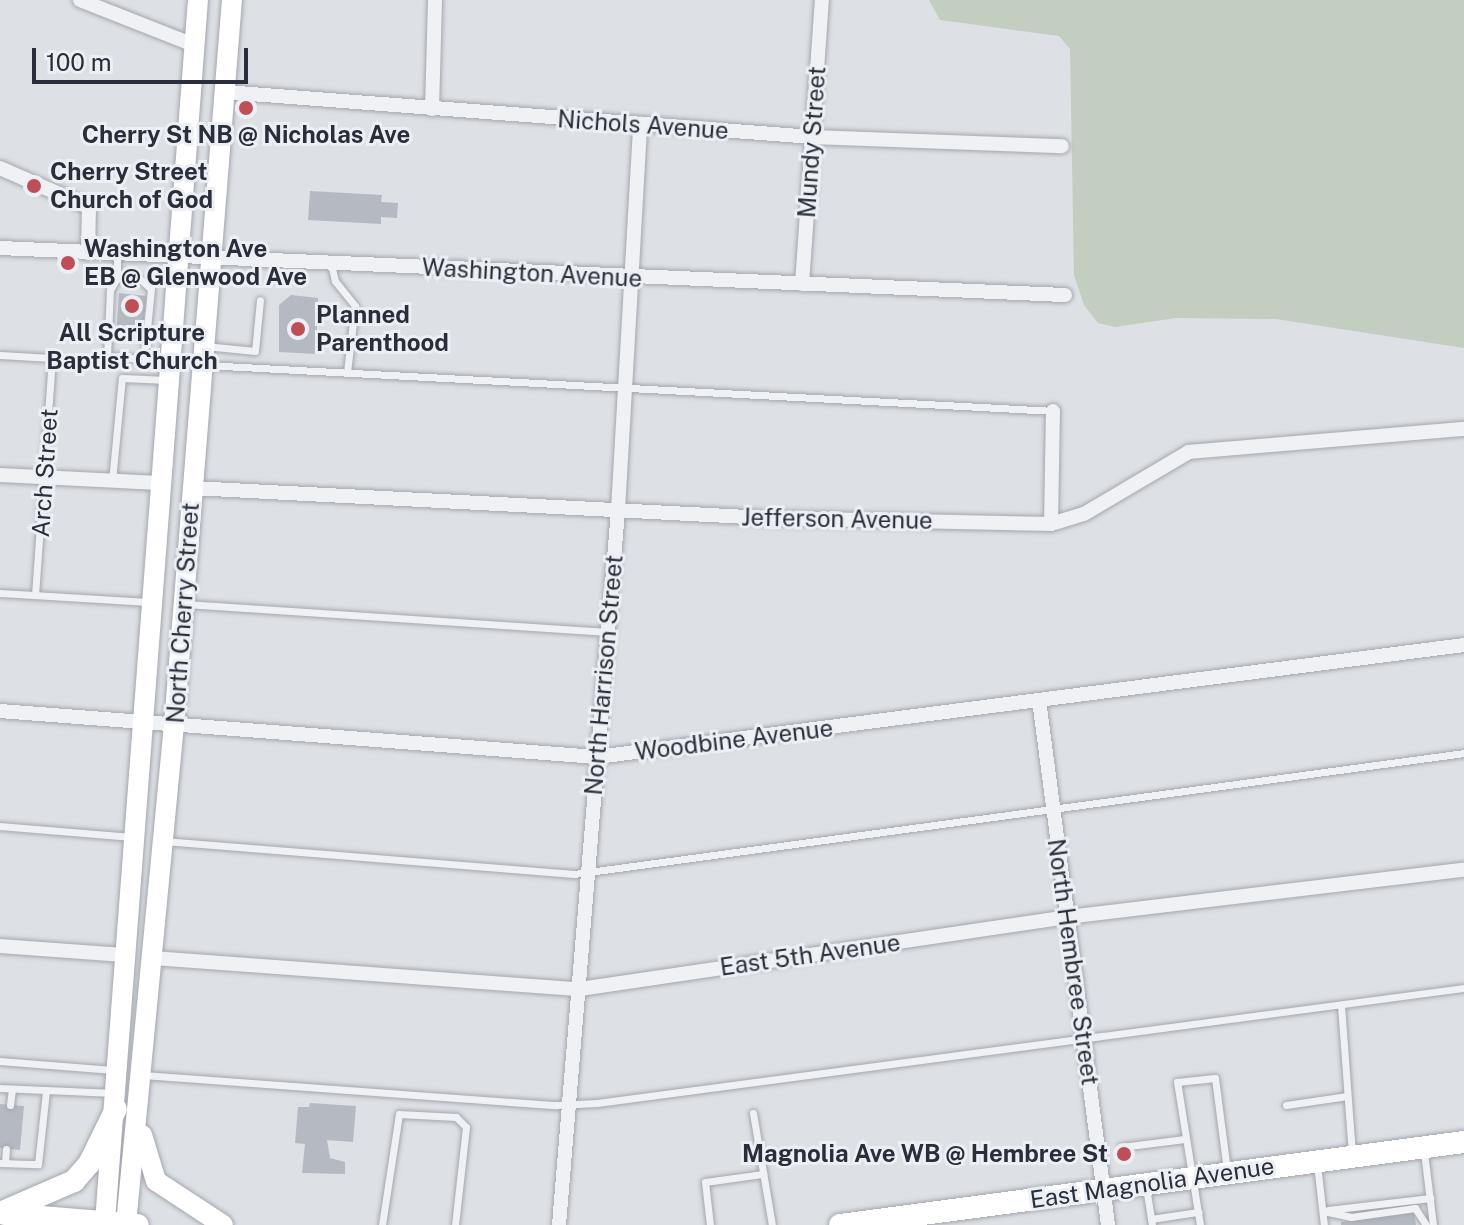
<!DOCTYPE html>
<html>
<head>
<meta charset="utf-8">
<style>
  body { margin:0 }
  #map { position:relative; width:1464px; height:1225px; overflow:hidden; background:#dde0e5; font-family:"Public Sans",sans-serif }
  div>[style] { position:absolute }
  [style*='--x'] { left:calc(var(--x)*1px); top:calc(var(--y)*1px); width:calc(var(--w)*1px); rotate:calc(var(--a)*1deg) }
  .green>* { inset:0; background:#c2cebf }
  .building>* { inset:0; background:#b5b9c1 }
  .roads { filter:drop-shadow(0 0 2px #a3a7ae) drop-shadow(0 0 2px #a3a7ae) }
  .service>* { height:7px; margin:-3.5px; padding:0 3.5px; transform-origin:3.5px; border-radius:3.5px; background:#f0f1f4 }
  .minor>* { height:14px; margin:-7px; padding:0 7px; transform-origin:7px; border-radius:7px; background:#f0f1f4 }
  .secondary>* { height:20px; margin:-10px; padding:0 10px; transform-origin:10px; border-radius:10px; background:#fff }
  .primary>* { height:22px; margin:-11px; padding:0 11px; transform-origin:11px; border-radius:11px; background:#fff }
  .dots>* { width:22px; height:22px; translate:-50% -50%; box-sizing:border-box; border:4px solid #eceff3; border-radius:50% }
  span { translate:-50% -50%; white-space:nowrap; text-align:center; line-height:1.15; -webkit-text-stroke:6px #eceff3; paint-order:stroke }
  .street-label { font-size:24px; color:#292e3a }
  .poi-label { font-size:24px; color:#292e3a; font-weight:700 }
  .left { translate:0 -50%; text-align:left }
  .right { translate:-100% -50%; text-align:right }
  .scale { position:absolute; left:32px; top:48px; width:216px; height:36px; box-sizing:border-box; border:4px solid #292e3a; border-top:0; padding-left:10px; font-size:24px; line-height:28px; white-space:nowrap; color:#292e3a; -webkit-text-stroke:6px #eceff3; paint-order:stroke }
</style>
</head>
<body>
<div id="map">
  <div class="green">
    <i style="clip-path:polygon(929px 0,1464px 0,1464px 348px,1276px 319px,1176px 318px,1115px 327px,1098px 323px,1084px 305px,1074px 275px,1070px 49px,1059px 36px,940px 20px)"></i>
  </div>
  <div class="building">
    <i style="clip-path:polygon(310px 191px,382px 195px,381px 202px,398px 203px,397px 218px,381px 217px,381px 224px,308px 220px)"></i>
    <i style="clip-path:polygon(119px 293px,146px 296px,142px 343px,116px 340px)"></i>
    <i style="clip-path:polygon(291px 295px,318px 298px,316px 354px,279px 352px,279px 305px)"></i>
    <i style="clip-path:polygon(310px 1103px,356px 1106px,353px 1142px,327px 1140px,330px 1158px,345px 1162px,345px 1174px,302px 1173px,305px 1144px,295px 1143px,298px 1107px,309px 1107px)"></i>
    <i style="clip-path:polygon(0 1104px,24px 1106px,20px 1150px,0 1148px)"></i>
    <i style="clip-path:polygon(1414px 1212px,1416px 1225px,1341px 1225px,1341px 1222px)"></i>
  </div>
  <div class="roads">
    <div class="service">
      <i style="--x:117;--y:254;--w:24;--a:90"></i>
      <i style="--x:117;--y:278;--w:24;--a:5"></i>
      <i style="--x:141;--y:280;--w:13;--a:42"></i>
      <i style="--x:151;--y:289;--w:70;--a:95.7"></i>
      <i style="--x:144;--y:359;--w:25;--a:2"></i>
      <i style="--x:331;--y:264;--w:17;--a:77"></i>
      <i style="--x:335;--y:281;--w:32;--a:51"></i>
      <i style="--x:355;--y:306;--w:66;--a:96.9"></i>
      <i style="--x:117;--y:278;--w:14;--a:120"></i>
      <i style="--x:110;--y:290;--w:66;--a:92.6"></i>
      <i style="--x:107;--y:356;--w:37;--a:5"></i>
      <i style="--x:205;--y:346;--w:50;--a:5.7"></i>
      <i style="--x:255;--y:351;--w:51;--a:-84.4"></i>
      <i style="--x:0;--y:355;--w:52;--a:3.3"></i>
      <i style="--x:52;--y:358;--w:236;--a:94.1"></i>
      <i style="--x:205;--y:365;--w:849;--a:3.1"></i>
      <i style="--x:112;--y:481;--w:103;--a:-84.5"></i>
      <i style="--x:122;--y:378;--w:45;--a:2.5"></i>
      <i style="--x:0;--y:593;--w:149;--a:3.5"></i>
      <i style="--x:185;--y:604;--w:424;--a:3.8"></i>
      <i style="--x:0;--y:826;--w:132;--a:4.8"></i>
      <i style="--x:164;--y:841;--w:411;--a:4.6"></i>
      <i style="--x:574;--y:874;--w:898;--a:-7.74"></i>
      <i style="--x:1341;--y:1005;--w:149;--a:85.8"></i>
      <i style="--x:0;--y:1061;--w:113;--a:4.6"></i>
      <i style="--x:143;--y:1075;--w:414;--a:4.2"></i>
      <i style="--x:556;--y:1105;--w:41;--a:-2.8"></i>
      <i style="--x:597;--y:1103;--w:875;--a:-7.56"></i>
      <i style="--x:0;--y:1088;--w:114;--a:2.5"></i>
      <i style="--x:10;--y:1105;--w:16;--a:-83"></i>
      <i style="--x:1286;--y:1105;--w:62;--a:-8.4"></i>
      <i style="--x:753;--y:1113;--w:114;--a:80.4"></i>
      <i style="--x:1121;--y:1147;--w:64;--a:-7.1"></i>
      <i style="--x:1424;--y:1152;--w:74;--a:83"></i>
      <i style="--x:0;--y:1163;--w:38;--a:2"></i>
      <i style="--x:38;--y:1164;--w:72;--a:-83.7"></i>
      <i style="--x:5;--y:1163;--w:14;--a:-86"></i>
      <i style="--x:1317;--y:1164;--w:61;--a:83.5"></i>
      <i style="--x:1146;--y:1187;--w:38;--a:81"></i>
      <i style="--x:1328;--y:1210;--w:103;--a:-6.7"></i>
      <i style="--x:1323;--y:1211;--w:29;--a:12"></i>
      <i style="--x:1351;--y:1217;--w:65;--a:-8"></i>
      <i style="--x:1415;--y:1208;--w:20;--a:57"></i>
      <i style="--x:1151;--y:1219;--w:48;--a:-8.5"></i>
      <i style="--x:382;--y:1225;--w:112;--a:-81.3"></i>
      <i style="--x:399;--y:1114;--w:57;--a:3"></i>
      <i style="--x:456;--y:1117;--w:14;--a:45"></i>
      <i style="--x:466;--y:1127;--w:99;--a:96.4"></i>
      <i style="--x:710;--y:1225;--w:43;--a:-96.6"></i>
      <i style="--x:705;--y:1182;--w:59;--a:-7.9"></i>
      <i style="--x:1200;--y:1225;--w:145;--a:-99.1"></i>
      <i style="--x:1177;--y:1082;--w:38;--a:-6"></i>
      <i style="--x:1215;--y:1078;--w:94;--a:82.6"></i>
    </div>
    <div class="minor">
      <i style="--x:80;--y:0;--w:123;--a:21.5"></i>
      <i style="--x:225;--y:92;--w:589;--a:4.38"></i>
      <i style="--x:812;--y:137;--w:250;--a:2.1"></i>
      <i style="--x:432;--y:109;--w:109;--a:-88.4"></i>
      <i style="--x:0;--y:168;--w:97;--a:23.7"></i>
      <i style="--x:89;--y:207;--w:46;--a:91.2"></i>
      <i style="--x:0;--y:248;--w:1066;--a:2.53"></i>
      <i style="--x:802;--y:284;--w:285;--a:-86"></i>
      <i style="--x:0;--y:475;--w:159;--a:2.9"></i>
      <i style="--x:192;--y:488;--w:575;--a:2.99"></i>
      <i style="--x:766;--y:518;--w:285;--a:1.2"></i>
      <i style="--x:1051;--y:524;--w:34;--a:-17"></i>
      <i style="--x:1084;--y:514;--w:122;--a:-30.6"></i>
      <i style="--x:1189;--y:452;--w:276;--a:-4.8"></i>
      <i style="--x:1051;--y:524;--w:113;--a:-89"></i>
      <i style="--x:1039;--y:700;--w:530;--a:82.51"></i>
      <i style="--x:0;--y:711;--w:599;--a:4.41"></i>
      <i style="--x:597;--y:757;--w:874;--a:-7.36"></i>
      <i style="--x:0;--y:946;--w:124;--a:4.2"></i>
      <i style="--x:153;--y:958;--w:428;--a:4.2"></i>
      <i style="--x:580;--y:989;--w:492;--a:-8.4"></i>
      <i style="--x:1067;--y:917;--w:400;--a:-6.8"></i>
      <i style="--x:559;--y:1225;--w:717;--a:-85.28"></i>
      <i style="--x:618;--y:510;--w:387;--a:-86.7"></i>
    </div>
    <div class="secondary">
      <i style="--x:142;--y:1135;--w:48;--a:73.1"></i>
      <i style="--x:156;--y:1181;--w:80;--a:33.3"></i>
      <i style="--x:105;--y:1222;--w:1226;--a:-85.65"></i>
      <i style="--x:126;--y:1224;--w:501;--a:-84.51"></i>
      <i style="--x:174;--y:725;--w:727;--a:-85.43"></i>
    </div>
    <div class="primary">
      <i style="--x:0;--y:1213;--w:81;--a:-23.4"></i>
      <i style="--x:74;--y:1181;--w:23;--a:-49"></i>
      <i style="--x:89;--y:1164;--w:61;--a:-63.9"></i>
      <i style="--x:5;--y:1214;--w:133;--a:4.7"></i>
      <i style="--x:840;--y:1225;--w:629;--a:-7.58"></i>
    </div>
  </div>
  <div class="dots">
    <i style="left:246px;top:108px;background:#be4f59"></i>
    <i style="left:34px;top:186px;background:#be4f59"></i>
    <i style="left:68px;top:263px;background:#be4f59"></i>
    <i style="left:132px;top:306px;background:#be4f59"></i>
    <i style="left:298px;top:329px;background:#be4f59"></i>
    <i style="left:1124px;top:1154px;background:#be4f59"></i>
  </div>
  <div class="street-label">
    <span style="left:643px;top:125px;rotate:4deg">Nichols Avenue</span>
    <span style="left:812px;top:142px;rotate:-86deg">Mundy Street</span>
    <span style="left:532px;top:273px;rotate:3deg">Washington Avenue</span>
    <span style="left:45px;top:473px;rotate:-86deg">Arch Street</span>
    <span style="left:837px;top:519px;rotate:1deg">Jefferson Avenue</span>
    <span style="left:183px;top:613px;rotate:-86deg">North Cherry Street</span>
    <span style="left:604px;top:675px;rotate:-85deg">North Harrison Street</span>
    <span style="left:734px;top:740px;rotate:-7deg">Woodbine Avenue</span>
    <span style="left:810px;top:955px;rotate:-8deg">East 5th Avenue</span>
    <span style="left:1073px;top:962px;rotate:82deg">North Hembree Street</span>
    <span style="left:1152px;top:1183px;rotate:-8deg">East Magnolia Avenue</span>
  </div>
  <div class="poi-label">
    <span style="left:246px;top:135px">Cherry St NB @ Nicholas Ave</span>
    <span class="left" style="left:50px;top:186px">Cherry Street<br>Church of God</span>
    <span class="left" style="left:84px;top:263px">Washington Ave<br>EB @ Glenwood Ave</span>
    <span class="left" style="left:316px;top:329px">Planned<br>Parenthood</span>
    <span style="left:132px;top:347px">All Scripture<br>Baptist Church</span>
    <span class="right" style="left:1108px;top:1154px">Magnolia Ave WB @ Hembree St</span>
  </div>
  <div class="scale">100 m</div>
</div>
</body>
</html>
